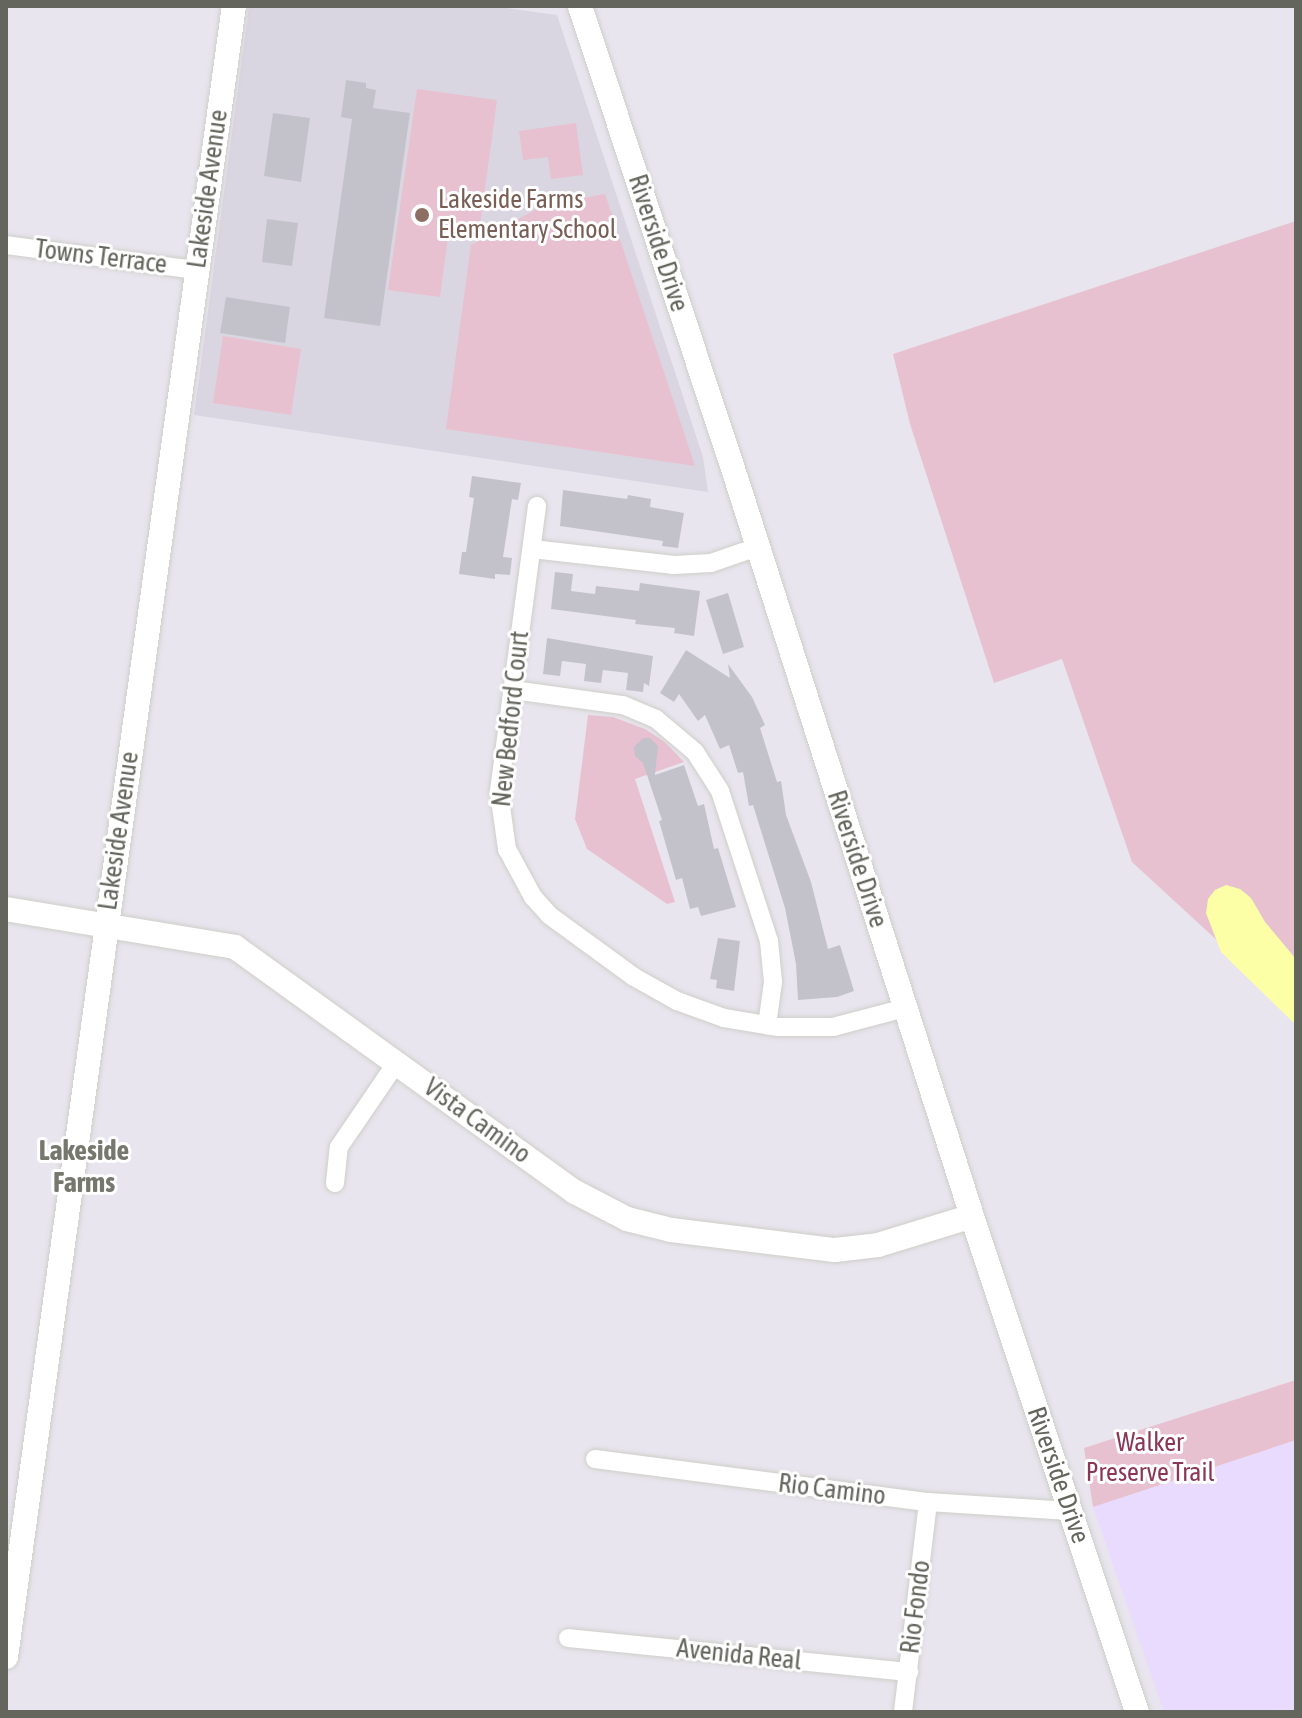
<!DOCTYPE html>
<html>
<head>
<meta charset="utf-8">
<style>
  body { margin:0 }
  #map { position:relative; width:1302px; height:1718px; overflow:hidden; background:#e9e5ef; font-family:"Asap Condensed",sans-serif }
  div>[style] { position:absolute }
  [style*='--x'] { left:calc(var(--x)*1px); top:calc(var(--y)*1px); width:calc(var(--w)*1px); rotate:calc(var(--a)*1deg) }
  .commercial>* { inset:0; background:#e8dbfe }
  .education>* { inset:0; background:#dad6e1 }
  .green>* { inset:0; background:#e7c1d0 }
  .water>* { inset:0; background:#fcffa5 }
  .building>* { inset:0; background:#c3c2ca }
  .roads { filter:drop-shadow(0 0 2px #cecfc8) drop-shadow(0 0 2px #cecfc8) }
  .street>* { height:18px; margin:-9px; padding:0 9px; transform-origin:9px; border-radius:9px; background:#fff }
  .secondary>* { height:24px; margin:-12px; padding:0 12px; transform-origin:12px; border-radius:12px; background:#fff }
  .dots>* { width:22px; height:22px; translate:-50% -50%; box-sizing:border-box; border:4px solid #fff; border-radius:50% }
  span { translate:-50% -50%; white-space:nowrap; text-align:center; line-height:1.15; -webkit-text-stroke:6px #fff; paint-order:stroke }
  .street-label { font-size:26px; color:#64655c }
  .education-label { font-size:26px; color:#785e54 }
  .left { translate:0 -50%; text-align:left }
  .park-label { font-size:26px; color:#8a3654 }
  .neighbourhood-label { font-size:28px; color:#76776d; font-weight:700 }
  .frame { position:absolute; inset:0; border:8px solid #64655c; pointer-events:none }
</style>
</head>
<body>
<div id="map">
  <div class="commercial">
    <i style="clip-path:polygon(1296px 1440px,1296px 1712px,1164px 1712px,1093px 1507px)"></i>
  </div>
  <div class="education">
    <i style="clip-path:polygon(249px 6px,492px 6px,557px 15px,703px 457px,708px 492px,194px 415px)"></i>
  </div>
  <div class="green">
    <i style="clip-path:polygon(417px 89px,497px 100px,478px 240px,448px 237px,440px 297px,388px 290px)"></i>
    <i style="clip-path:polygon(576px 123px,583px 175px,551px 179px,548px 157px,523px 160px,519px 131px)"></i>
    <i style="clip-path:polygon(605px 194px,695px 466px,446px 429px,471px 245px,544px 205px)"></i>
    <i style="clip-path:polygon(1296px 221px,1296px 1013px,1132px 862px,1062px 659px,994px 683px,910px 424px,893px 354px)"></i>
    <i style="clip-path:polygon(223px 336px,301px 349px,291px 415px,213px 403px)"></i>
    <i style="clip-path:polygon(588px 715px,613px 717px,645px 729px,665px 742px,684px 762px,635px 779px,675px 902px,667px 904px,587px 849px,575px 819px)"></i>
    <i style="clip-path:polygon(1296px 1380px,1296px 1440px,1093px 1507px,1084px 1448px)"></i>
  </div>
  <div class="water">
    <i style="clip-path:polygon(1226px 885px,1240px 889px,1251px 898px,1265px 922px,1296px 959px,1296px 1025px,1221px 952px,1206px 913px,1208px 899px,1215px 890px)"></i>
  </div>
  <div class="building">
    <i style="clip-path:polygon(346px 80px,366px 83px,366px 88px,376px 90px,373px 108px,410px 113px,380px 326px,324px 318px,352px 119px,341px 117px)"></i>
    <i style="clip-path:polygon(273px 113px,310px 118px,301px 182px,264px 176px)"></i>
    <i style="clip-path:polygon(267px 219px,298px 223px,292px 266px,262px 262px)"></i>
    <i style="clip-path:polygon(226px 297px,290px 307px,285px 343px,220px 333px)"></i>
    <i style="clip-path:polygon(472px 476px,521px 483px,518px 500px,512px 499px,503px 557px,512px 558px,510px 575px,495px 574px,495px 579px,459px 574px,462px 552px,466px 552px,474px 498px,469px 497px)"></i>
    <i style="clip-path:polygon(563px 490px,627px 499px,628px 495px,651px 499px,650px 507px,684px 513px,678px 548px,662px 546px,663px 541px,560px 526px)"></i>
    <i style="clip-path:polygon(555px 572px,573px 574px,571px 591px,595px 594px,596px 586px,639px 591px,640px 583px,700px 591px,694px 636px,674px 633px,675px 628px,635px 624px,636px 620px,551px 609px)"></i>
    <i style="clip-path:polygon(728px 593px,744px 647px,723px 654px,706px 600px)"></i>
    <i style="clip-path:polygon(547px 638px,653px 656px,649px 686px,644px 683px,643px 692px,626px 690px,628px 673px,603px 670px,601px 683px,584px 681px,586px 664px,562px 661px,560px 676px,543px 674px)"></i>
    <i style="clip-path:polygon(686px 650px,730px 678px,728px 664px,752px 697px,765px 725px,760px 728px,777px 782px,781px 781px,786px 815px,811px 882px,828px 949px,840px 945px,854px 991px,837px 997px,798px 1000px,796px 964px,785px 908px,753px 805px,749px 806px,743px 772px,738px 773px,729px 745px,720px 749px,705px 715px,698px 721px,679px 694px,674px 702px,660px 693px)"></i>
    <i style="clip-path:polygon(643px 738px,650px 738px,658px 746px,655px 775px,684px 765px,698px 806px,704px 804px,714px 849px,718px 848px,736px 907px,701px 916px,698px 907px,690px 909px,682px 878px,676px 880px,659px 821px,662px 820px,643px 763px,635px 756px,634px 747px)"></i>
    <i style="clip-path:polygon(718px 938px,740px 941px,734px 991px,716px 988px,717px 980px,710px 979px)"></i>
  </div>
  <div class="roads">
    <div class="street">
      <i style="--x:6;--y:245;--w:193;--a:7.5"></i>
      <i style="--x:537;--y:506;--w:289;--a:97.6"></i>
      <i style="--x:499;--y:792;--w:58;--a:82"></i>
      <i style="--x:507;--y:849;--w:55;--a:61.6"></i>
      <i style="--x:533;--y:897;--w:24;--a:48"></i>
      <i style="--x:549;--y:915;--w:105;--a:36.1"></i>
      <i style="--x:634;--y:977;--w:49;--a:29.2"></i>
      <i style="--x:677;--y:1001;--w:50;--a:19.9"></i>
      <i style="--x:724;--y:1018;--w:55;--a:9.5"></i>
      <i style="--x:778;--y:1027;--w:55;--a:0"></i>
      <i style="--x:833;--y:1027;--w:74;--a:-14.8"></i>
      <i style="--x:532;--y:549;--w:143;--a:6.4"></i>
      <i style="--x:674;--y:565;--w:37;--a:-3"></i>
      <i style="--x:711;--y:563;--w:49;--a:-19.2"></i>
      <i style="--x:513;--y:690;--w:111;--a:7.8"></i>
      <i style="--x:623;--y:705;--w:36;--a:23"></i>
      <i style="--x:656;--y:719;--w:51;--a:40.2"></i>
      <i style="--x:695;--y:752;--w:46;--a:57.3"></i>
      <i style="--x:720;--y:791;--w:158;--a:71.9"></i>
      <i style="--x:769;--y:941;--w:41;--a:84.4"></i>
      <i style="--x:773;--y:982;--w:44;--a:97.8"></i>
      <i style="--x:335;--y:1183;--w:36;--a:-84"></i>
      <i style="--x:339;--y:1147;--w:103;--a:-55.7"></i>
      <i style="--x:595;--y:1459;--w:336;--a:7.4"></i>
      <i style="--x:928;--y:1502;--w:142;--a:3.6"></i>
      <i style="--x:568;--y:1638;--w:343;--a:5.7"></i>
      <i style="--x:903;--y:1712;--w:211;--a:-83.2"></i>
    </div>
    <div class="secondary">
      <i style="--x:580;--y:6;--w:500;--a:71.71"></i>
      <i style="--x:737;--y:481;--w:772;--a:72.27"></i>
      <i style="--x:972;--y:1216;--w:523;--a:71.6"></i>
      <i style="--x:6;--y:909;--w:232;--a:9.4"></i>
      <i style="--x:235;--y:947;--w:419;--a:35.8"></i>
      <i style="--x:575;--y:1192;--w:59;--a:27.4"></i>
      <i style="--x:627;--y:1219;--w:45;--a:14"></i>
      <i style="--x:671;--y:1230;--w:165;--a:7"></i>
      <i style="--x:835;--y:1250;--w:43;--a:-6.6"></i>
      <i style="--x:878;--y:1245;--w:98;--a:-17.1"></i>
      <i style="--x:6;--y:1657;--w:1667;--a:-82.14"></i>
    </div>
  </div>
  <div class="dots">
    <i style="left:422px;top:215px;background:#8d6e63"></i>
  </div>
  <div class="street-label">
    <span style="left:208px;top:189px;rotate:-82deg">Lakeside Avenue</span>
    <span style="left:658px;top:243px;rotate:72deg">Riverside Drive</span>
    <span style="left:101px;top:257px;rotate:7deg">Towns Terrace</span>
    <span style="left:511px;top:719px;rotate:-84deg">New Bedford Court</span>
    <span style="left:119px;top:831px;rotate:-82deg">Lakeside Avenue</span>
    <span style="left:857px;top:859px;rotate:72deg">Riverside Drive</span>
    <span style="left:477px;top:1121px;rotate:36deg">Vista Camino</span>
    <span style="left:1058px;top:1475px;rotate:71deg">Riverside Drive</span>
    <span style="left:832px;top:1490px;rotate:7deg">Rio Camino</span>
    <span style="left:916px;top:1607px;rotate:-83deg">Rio Fondo</span>
    <span style="left:739px;top:1655px;rotate:6deg">Avenida Real</span>
  </div>
  <div class="education-label">
    <span class="left" style="left:438px;top:215px">Lakeside Farms<br>Elementary School</span>
  </div>
  <div class="park-label">
    <span style="left:1150px;top:1458px">Walker<br>Preserve Trail</span>
  </div>
  <div class="neighbourhood-label">
    <span style="left:84px;top:1166px">Lakeside<br>Farms</span>
  </div>
  <div class="frame"></div>
</div>
</body>
</html>
